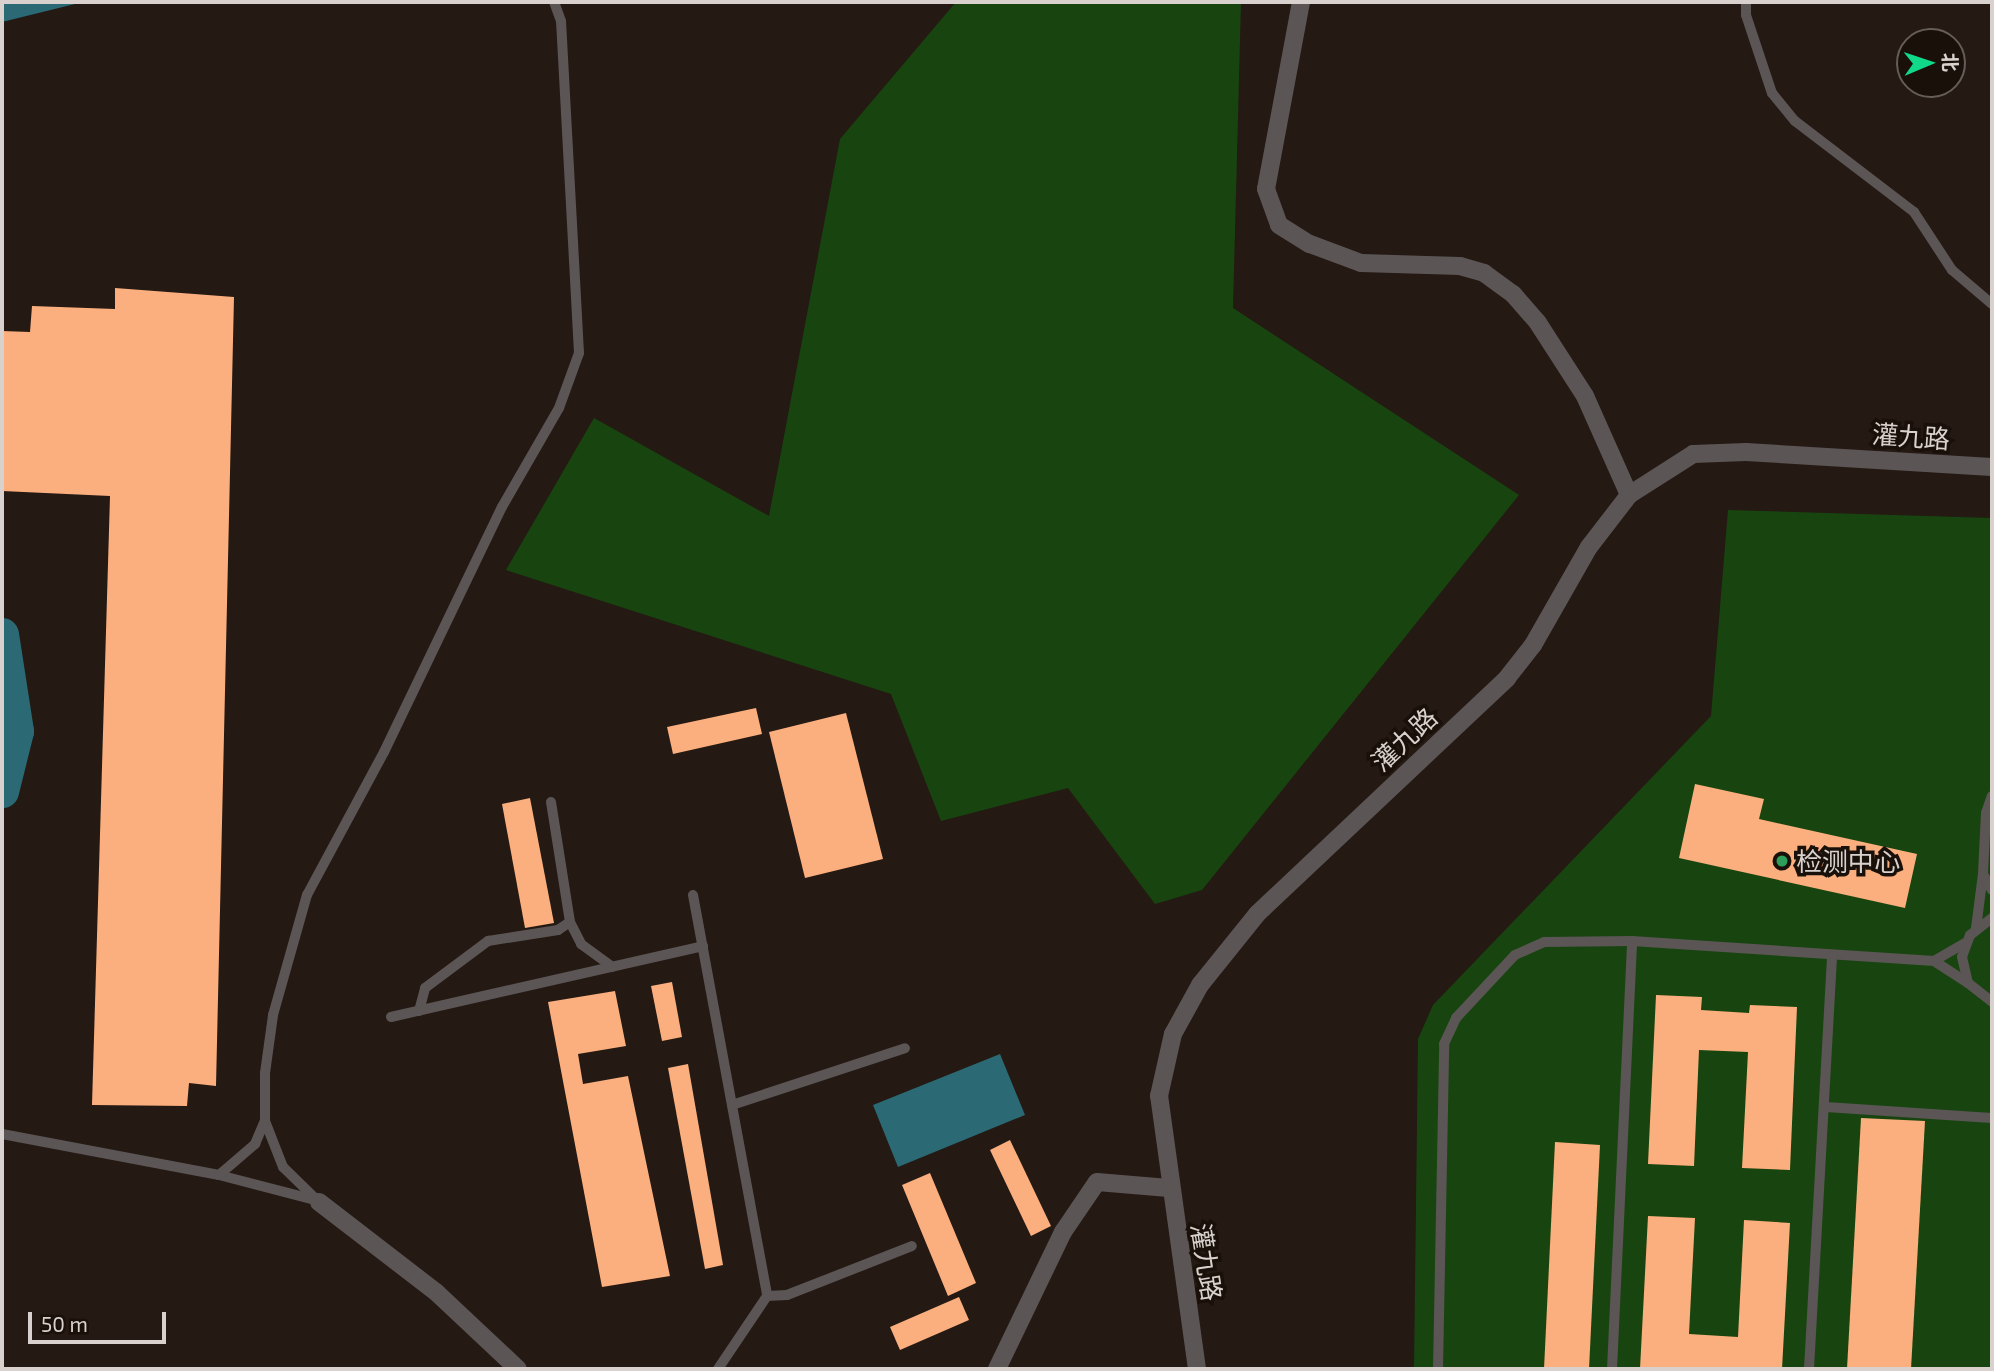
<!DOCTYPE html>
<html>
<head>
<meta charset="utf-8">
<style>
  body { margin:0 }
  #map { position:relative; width:1994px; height:1371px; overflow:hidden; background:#241913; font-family:"Exo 2","Noto Sans SC",sans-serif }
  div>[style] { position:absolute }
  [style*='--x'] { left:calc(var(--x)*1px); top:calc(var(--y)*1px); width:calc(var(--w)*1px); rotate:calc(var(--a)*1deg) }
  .green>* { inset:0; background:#18450f }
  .water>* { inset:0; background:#2b6a75 }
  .river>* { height:33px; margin:-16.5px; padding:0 16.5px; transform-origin:16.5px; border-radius:16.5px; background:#2b6a75 }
  .building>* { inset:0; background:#fbaf7e }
  .lane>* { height:10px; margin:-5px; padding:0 5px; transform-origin:5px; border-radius:5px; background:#5b5555 }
  .street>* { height:18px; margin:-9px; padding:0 9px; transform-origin:9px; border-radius:9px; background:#5b5555 }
  .dots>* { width:19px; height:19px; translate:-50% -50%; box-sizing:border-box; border:4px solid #1a100a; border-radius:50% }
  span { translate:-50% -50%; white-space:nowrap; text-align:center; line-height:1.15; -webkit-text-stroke:7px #1a100a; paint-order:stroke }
  .street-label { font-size:26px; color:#d9d1cd }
  .poi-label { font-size:26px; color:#d9d1cd }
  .left { translate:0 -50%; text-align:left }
  .frame { position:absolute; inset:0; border:4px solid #d9d1cd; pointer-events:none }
  .north { position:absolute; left:1896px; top:28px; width:70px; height:70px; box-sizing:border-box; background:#1a100a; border:2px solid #665d58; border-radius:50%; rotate:88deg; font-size:19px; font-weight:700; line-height:28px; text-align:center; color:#d9d1cd }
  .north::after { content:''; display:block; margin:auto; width:24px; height:32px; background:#10d98a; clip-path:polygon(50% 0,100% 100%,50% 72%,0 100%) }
  .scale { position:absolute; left:28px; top:1312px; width:138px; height:32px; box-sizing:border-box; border:4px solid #d9d1cd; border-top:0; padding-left:9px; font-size:21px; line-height:24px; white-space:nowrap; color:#d9d1cd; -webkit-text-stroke:5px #1a100a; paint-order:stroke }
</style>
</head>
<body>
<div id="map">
  <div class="green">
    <i style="clip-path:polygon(956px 2px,1241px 2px,1233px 308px,1519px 495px,1202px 890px,1155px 904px,1068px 788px,941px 821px,891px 694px,506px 570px,594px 418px,769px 516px,840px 139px)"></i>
    <i style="clip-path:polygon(1728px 510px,1992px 518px,1992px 1369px,1414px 1369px,1418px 1039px,1433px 1005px,1711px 716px)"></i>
  </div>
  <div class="water">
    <i style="clip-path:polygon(2px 2px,83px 2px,2px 22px)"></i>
    <i style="clip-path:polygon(1000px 1054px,1025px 1115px,898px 1167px,873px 1105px)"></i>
  </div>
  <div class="river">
    <i style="--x:2;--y:634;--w:98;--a:81.2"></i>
    <i style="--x:17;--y:731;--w:62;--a:104"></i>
  </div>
  <div class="building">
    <i style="clip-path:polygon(115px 288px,234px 297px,216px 1086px,189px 1083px,187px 1106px,92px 1105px,110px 496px,2px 491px,2px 331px,30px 332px,32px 306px,115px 309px)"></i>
    <i style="clip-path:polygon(756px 708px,762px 734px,673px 754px,667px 727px)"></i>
    <i style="clip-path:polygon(846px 713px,883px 859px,805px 878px,769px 732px)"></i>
    <i style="clip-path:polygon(1695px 784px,1764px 799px,1759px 819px,1917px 854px,1905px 908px,1679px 858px)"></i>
    <i style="clip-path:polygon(530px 798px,554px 923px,525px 928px,502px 804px)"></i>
    <i style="clip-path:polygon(672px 982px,682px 1037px,662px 1041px,651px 986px)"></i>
    <i style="clip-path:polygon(615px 991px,626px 1046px,578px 1054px,583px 1084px,628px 1076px,670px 1276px,602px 1287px,548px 1002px)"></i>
    <i style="clip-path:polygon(1656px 995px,1702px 997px,1701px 1010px,1749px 1013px,1750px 1005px,1797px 1007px,1790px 1170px,1742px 1168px,1748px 1052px,1699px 1050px,1694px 1166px,1648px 1164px)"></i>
    <i style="clip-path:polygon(688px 1064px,723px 1265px,705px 1269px,668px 1068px)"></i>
    <i style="clip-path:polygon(1861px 1118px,1925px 1121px,1911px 1369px,1847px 1369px)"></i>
    <i style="clip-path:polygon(1010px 1140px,1051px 1226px,1031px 1236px,990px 1150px)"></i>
    <i style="clip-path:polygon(1555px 1142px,1600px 1145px,1589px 1369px,1544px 1369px)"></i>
    <i style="clip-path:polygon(930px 1173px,976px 1283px,948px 1296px,902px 1185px)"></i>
    <i style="clip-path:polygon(1648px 1216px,1695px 1218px,1689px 1334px,1738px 1337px,1744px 1220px,1790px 1223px,1782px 1369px,1640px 1369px)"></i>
    <i style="clip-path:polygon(959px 1297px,969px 1320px,900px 1350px,890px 1327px)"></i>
  </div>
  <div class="lane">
    <i style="--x:1746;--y:2;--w:13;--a:90"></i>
    <i style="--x:1746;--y:15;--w:82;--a:71.6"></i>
    <i style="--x:1772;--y:93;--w:36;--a:51"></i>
    <i style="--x:1795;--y:121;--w:150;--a:37.4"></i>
    <i style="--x:1914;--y:212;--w:69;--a:56.8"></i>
    <i style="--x:1952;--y:270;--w:52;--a:40.4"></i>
    <i style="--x:551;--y:802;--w:121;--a:81"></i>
    <i style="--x:570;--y:922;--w:25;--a:63"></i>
    <i style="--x:581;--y:944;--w:39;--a:36"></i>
    <i style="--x:1983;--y:874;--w:61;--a:-87.2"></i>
    <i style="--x:1986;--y:813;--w:18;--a:-71"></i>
    <i style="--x:693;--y:895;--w:408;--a:79.5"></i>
    <i style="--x:767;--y:1296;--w:88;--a:123.9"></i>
    <i style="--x:1992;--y:918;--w:28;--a:142"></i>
    <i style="--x:1970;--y:935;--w:23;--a:110"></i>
    <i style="--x:1962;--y:957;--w:27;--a:77"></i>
    <i style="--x:1968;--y:983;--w:31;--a:38"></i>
    <i style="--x:1976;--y:928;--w:54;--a:-82.6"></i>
    <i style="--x:1983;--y:874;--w:18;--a:61"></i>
    <i style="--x:1965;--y:943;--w:36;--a:150"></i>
    <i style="--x:1934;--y:961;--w:40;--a:32.9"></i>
    <i style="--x:419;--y:1011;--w:24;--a:-75"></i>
    <i style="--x:425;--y:988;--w:79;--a:-36.7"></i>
    <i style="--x:488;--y:941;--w:71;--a:-8.9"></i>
    <i style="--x:558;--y:930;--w:14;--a:-34"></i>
    <i style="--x:391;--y:1017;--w:320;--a:-12.8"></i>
    <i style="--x:732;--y:1105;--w:182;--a:-18.2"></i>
    <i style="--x:1826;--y:1107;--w:166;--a:3.8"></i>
    <i style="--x:2;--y:1134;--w:221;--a:10.7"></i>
    <i style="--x:219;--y:1175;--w:99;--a:14.6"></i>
    <i style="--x:219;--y:1175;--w:48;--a:-40.7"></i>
    <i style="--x:255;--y:1144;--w:25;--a:-67"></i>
    <i style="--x:319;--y:1202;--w:50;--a:-135.8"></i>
    <i style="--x:283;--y:1167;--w:49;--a:-111.4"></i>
    <i style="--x:265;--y:1121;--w:48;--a:-90"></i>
    <i style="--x:265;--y:1073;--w:59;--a:-82.1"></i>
    <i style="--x:273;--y:1015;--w:125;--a:-74.2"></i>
    <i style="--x:307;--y:895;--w:162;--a:-61.7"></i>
    <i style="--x:384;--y:752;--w:272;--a:-64.3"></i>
    <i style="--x:502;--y:507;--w:114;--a:-60.1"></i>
    <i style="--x:559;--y:408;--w:59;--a:-70"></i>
    <i style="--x:579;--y:353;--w:332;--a:-93.1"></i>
    <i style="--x:561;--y:21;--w:20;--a:-110"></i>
    <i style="--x:767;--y:1296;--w:20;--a:-3"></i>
    <i style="--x:787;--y:1295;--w:134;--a:-21.4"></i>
    <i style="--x:1438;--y:1369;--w:325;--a:-88.9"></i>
    <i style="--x:1444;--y:1044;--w:29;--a:-65"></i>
    <i style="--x:1456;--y:1018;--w:86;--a:-46.9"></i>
    <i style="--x:1515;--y:955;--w:32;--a:-24"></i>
    <i style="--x:1544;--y:942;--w:88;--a:-0.7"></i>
    <i style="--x:1632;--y:941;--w:303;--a:3.8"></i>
    <i style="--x:1612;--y:1369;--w:428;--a:-87.3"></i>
    <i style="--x:1809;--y:1369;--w:414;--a:-86.8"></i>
  </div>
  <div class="street">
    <i style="--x:1301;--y:2;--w:190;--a:100.6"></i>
    <i style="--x:1266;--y:189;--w:38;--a:70"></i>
    <i style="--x:1279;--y:225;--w:36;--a:32"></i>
    <i style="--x:1310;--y:244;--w:54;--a:20.4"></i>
    <i style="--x:1361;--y:263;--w:99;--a:1.7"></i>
    <i style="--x:1460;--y:266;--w:25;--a:16"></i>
    <i style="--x:1484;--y:273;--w:36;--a:36"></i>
    <i style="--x:1513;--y:294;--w:38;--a:49"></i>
    <i style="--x:1538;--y:323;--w:87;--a:57.2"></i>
    <i style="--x:1585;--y:396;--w:108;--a:66"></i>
    <i style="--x:319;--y:1202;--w:149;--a:37.6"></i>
    <i style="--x:437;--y:1293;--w:111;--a:43.2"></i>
    <i style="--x:997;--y:1369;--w:152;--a:-64.3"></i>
    <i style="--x:1063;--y:1232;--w:60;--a:-55.8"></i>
    <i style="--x:1097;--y:1182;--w:72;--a:4.8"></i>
    <i style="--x:1197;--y:1369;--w:276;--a:-97.9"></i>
    <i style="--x:1159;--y:1096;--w:64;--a:-77.3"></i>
    <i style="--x:1173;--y:1034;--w:56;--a:-61.1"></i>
    <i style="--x:1200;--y:985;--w:91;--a:-51.2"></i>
    <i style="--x:1257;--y:914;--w:344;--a:-43.3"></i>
    <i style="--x:1507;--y:678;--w:42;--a:-51.8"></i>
    <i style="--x:1533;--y:645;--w:113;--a:-60.3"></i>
    <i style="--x:1589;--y:547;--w:66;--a:-52.4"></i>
    <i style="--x:1629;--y:495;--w:76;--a:-32.6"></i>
    <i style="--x:1693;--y:454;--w:53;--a:-2.2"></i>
    <i style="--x:1746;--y:452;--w:246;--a:3.5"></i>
  </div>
  <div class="dots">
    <i style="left:1782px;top:861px;background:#2e9e5b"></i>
  </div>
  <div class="street-label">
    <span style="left:1911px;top:436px;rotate:4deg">灌九路</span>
    <span style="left:1404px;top:739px;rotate:-43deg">灌九路</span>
    <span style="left:1207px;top:1262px;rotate:81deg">灌九路</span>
  </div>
  <div class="poi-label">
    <span class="left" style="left:1796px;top:861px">检测中心</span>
  </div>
  <div class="frame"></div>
  <div class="north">北</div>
  <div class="scale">50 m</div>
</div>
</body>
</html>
